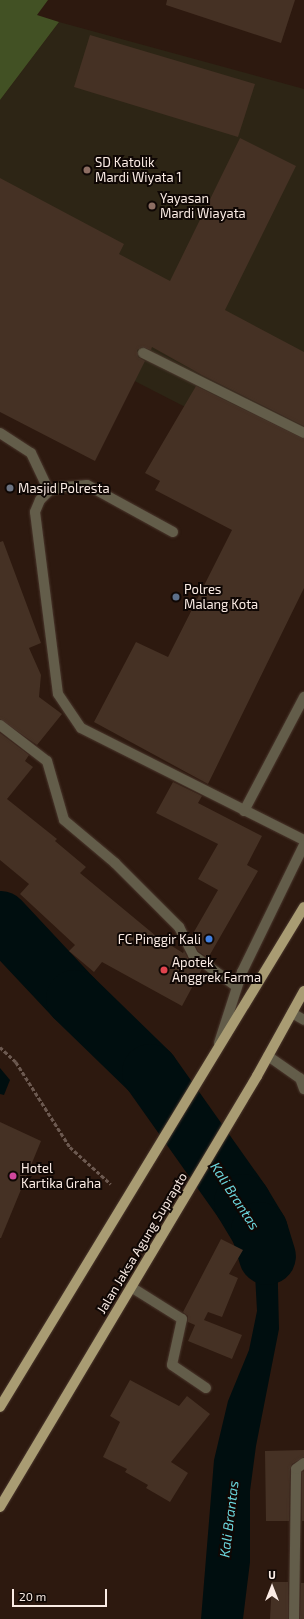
<!DOCTYPE html>
<html>
<head>
<meta charset="utf-8">
<style>
  body { margin:0 }
  #map { position:relative; width:304px; height:1619px; overflow:hidden; background:#2d190f; font-family:"Exo 2",sans-serif }
  div>[style] { position:absolute }
  [style*='--x'] { left:calc(var(--x)*1px); top:calc(var(--y)*1px); width:calc(var(--w)*1px); rotate:calc(var(--a)*1deg) }
  .education>* { inset:0; background:#2d2515 }
  .forest>* { inset:0; background:#425124 }
  .water>* { inset:0; background:#000e0f }
  .river>* { height:57px; margin:-28.5px; padding:0 28.5px; transform-origin:28.5px; border-radius:28.5px; background:#000e0f }
  .building>* { inset:0; background:#453124 }
  .path>* { height:2.5px; margin-top:-1.25px; transform-origin:0; background:repeating-linear-gradient(90deg,#6c5950 0 4px,transparent 0 6px) }
  .roads { filter:drop-shadow(0 0 1px #4a372d) drop-shadow(0 0 1px #4a372d) }
  .lane>* { height:10px; margin:-5px; padding:0 5px; transform-origin:5px; border-radius:5px; background:#635d4a }
  .street>* { height:10px; margin:-5px; padding:0 5px; transform-origin:5px; border-radius:5px; background:#635d4a }
  .primary>* { height:10px; margin:-5px; padding:0 5px; transform-origin:5px; border-radius:5px; background:#a99c73 }
  .dots>* { width:11px; height:11px; translate:-50% -50%; box-sizing:border-box; border:2px solid #0f0704; border-radius:50% }
  span { translate:-50% -50%; white-space:nowrap; text-align:center; line-height:1.15; -webkit-text-stroke:4px #0f0704; paint-order:stroke }
  .poi-label { font-size:13px; color:#fbece5 }
  .left { translate:0 -50%; text-align:left }
  .right { translate:-100% -50%; text-align:right }
  .street-label { font-size:13px; color:#fbece5 }
  .water-label { font-size:14px; color:#6bd6dd; font-style:italic }
  .north { position:absolute; left:252px; top:1567px; width:40px; height:40px; -webkit-text-stroke:3px #0f0704; paint-order:stroke; rotate:0deg; font-size:11px; font-weight:700; line-height:16px; text-align:center; color:#fbece5 }
  .north::after { content:''; display:block; margin:auto; width:14px; height:18px; background:#fbece5; clip-path:polygon(50% 0,100% 100%,50% 72%,0 100%) }
  .scale { position:absolute; left:12px; top:1589px; width:95px; height:18px; box-sizing:border-box; border:2px solid #fbece5; border-top:0; padding-left:5px; font-size:12px; line-height:14px; white-space:nowrap; color:#fbece5; -webkit-text-stroke:3px #0f0704; paint-order:stroke }
</style>
</head>
<body>
<div id="map">
  <div class="education">
    <i style="clip-path:polygon(59px 22px,304px 89px,304px 468px,0 312px,0 100px)"></i>
  </div>
  <div class="forest">
    <i style="clip-path:polygon(0 0,48px 0,37px 15px,59px 22px,0 100px)"></i>
  </div>
  <div class="water">
    <i style="clip-path:polygon(0 1068px,10px 1080px,4px 1095px,0 1094px)"></i>
    <i style="clip-path:polygon(240px 1167px,277px 1245px,279px 1329px,256px 1446px,250px 1491px,250px 1562px,243px 1619px,201px 1619px,214px 1460px,228px 1401px,249px 1350px,257px 1311px,254px 1256px,222px 1204px)"></i>
  </div>
  <div class="river">
    <i style="--x:0;--y:919;--w:108;--a:46.9"></i>
    <i style="--x:74;--y:998;--w:106;--a:44.2"></i>
    <i style="--x:150;--y:1072;--w:159;--a:54.7"></i>
    <i style="--x:242;--y:1202;--w:33;--a:59"></i>
    <i style="--x:259;--y:1230;--w:27;--a:73"></i>
  </div>
  <div class="building">
    <i style="clip-path:polygon(167px 0,295px 0,281px 43px,166px 5px)"></i>
    <i style="clip-path:polygon(90px 35px,255px 84px,238px 137px,74px 87px)"></i>
    <i style="clip-path:polygon(240px 138px,296px 166px,225px 310px,304px 352px,304px 426px,202px 375px,152px 347px,151px 350px,142px 347px,137px 350px,138px 357px,145px 361px,95px 461px,0 412px,0 178px,124px 244px,119px 254px,170px 281px)"></i>
    <i style="clip-path:polygon(196px 386px,304px 439px,304px 588px,208px 784px,94px 722px,136px 642px,168px 657px,232px 530px,155px 490px,160px 481px,145px 473px)"></i>
    <i style="clip-path:polygon(3px 541px,41px 643px,29px 648px,41px 675px,39px 697px,62px 714px,37px 745px,0 719px,0 542px)"></i>
    <i style="clip-path:polygon(0 733px,29px 755px,25px 761px,33px 767px,7px 799px,57px 839px,55px 841px,86px 867px,80px 873px,156px 936px,183px 953px,184px 951px,189px 960px,202px 969px,182px 1006px,102px 962px,94px 972px,69px 951px,75px 945px,20px 894px,29px 884px,0 860px)"></i>
    <i style="clip-path:polygon(173px 782px,202px 796px,198px 803px,262px 836px,247px 865px,258px 871px,208px 958px,198px 951px,191px 937px,218px 890px,198px 879px,218px 844px,156px 813px)"></i>
    <i style="clip-path:polygon(0 1122px,41px 1141px,1px 1238px,0 1238px)"></i>
    <i style="clip-path:polygon(221px 1239px,243px 1250px,229px 1274px,238px 1278px,222px 1317px,208px 1312px,204px 1320px,242px 1335px,232px 1359px,188px 1341px,195px 1325px,188px 1322px,188px 1316px,183px 1312px)"></i>
    <i style="clip-path:polygon(130px 1380px,179px 1406px,187px 1396px,210px 1414px,171px 1462px,188px 1473px,170px 1502px,146px 1488px,148px 1485px,125px 1472px,127px 1469px,103px 1457px,120px 1422px,110px 1416px)"></i>
    <i style="clip-path:polygon(304px 1450px,304px 1457px,292px 1464px,290px 1469px,289px 1521px,266px 1521px,265px 1451px)"></i>
    <i style="clip-path:polygon(304px 1471px,304px 1521px,302px 1521px,302px 1472px)"></i>
    <i style="clip-path:polygon(272px 1582px,288px 1582px,288px 1619px,270px 1619px)"></i>
    <i style="clip-path:polygon(301px 1583px,304px 1583px,304px 1619px,300px 1619px)"></i>
  </div>
  <div class="path">
    <i style="--x:0;--y:1047;--w:22;--a:43"></i>
    <i style="--x:16;--y:1062;--w:101;--a:57.6"></i>
    <i style="--x:70;--y:1147;--w:55;--a:42.1"></i>
  </div>
  <div class="roads">
    <div class="lane">
      <i style="--x:143;--y:353;--w:180;--a:26.4"></i>
      <i style="--x:0;--y:433;--w:37;--a:33"></i>
      <i style="--x:31;--y:453;--w:42;--a:64.7"></i>
      <i style="--x:173;--y:532;--w:98;--a:-151.3"></i>
      <i style="--x:87;--y:485;--w:25;--a:175"></i>
      <i style="--x:62;--y:487;--w:14;--a:163"></i>
      <i style="--x:49;--y:491;--w:13;--a:135"></i>
      <i style="--x:40;--y:500;--w:13;--a:113"></i>
      <i style="--x:35;--y:512;--w:183;--a:82.8"></i>
      <i style="--x:58;--y:694;--w:41;--a:55.9"></i>
      <i style="--x:81;--y:728;--w:250;--a:26.7"></i>
      <i style="--x:244;--y:811;--w:129;--a:-62.2"></i>
      <i style="--x:292;--y:1013;--w:14;--a:30"></i>
    </div>
    <div class="street">
      <i style="--x:0;--y:725;--w:59;--a:37.5"></i>
      <i style="--x:47;--y:761;--w:61;--a:73.9"></i>
      <i style="--x:64;--y:820;--w:67;--a:40.1"></i>
      <i style="--x:115;--y:863;--w:91;--a:45"></i>
      <i style="--x:179;--y:927;--w:31;--a:63"></i>
      <i style="--x:193;--y:955;--w:54;--a:36"></i>
      <i style="--x:219;--y:1043;--w:75;--a:-72.1"></i>
      <i style="--x:242;--y:972;--w:141;--a:-64"></i>
      <i style="--x:268;--y:1056;--w:39;--a:35"></i>
      <i style="--x:300;--y:1078;--w:12;--a:70"></i>
      <i style="--x:131;--y:1287;--w:60;--a:32.1"></i>
      <i style="--x:182;--y:1319;--w:47;--a:102.3"></i>
      <i style="--x:172;--y:1365;--w:41;--a:34.1"></i>
      <i style="--x:294;--y:1619;--w:150;--a:-89.2"></i>
      <i style="--x:296;--y:1469;--w:10;--a:-37"></i>
    </div>
    <div class="primary">
      <i style="--x:0;--y:1407;--w:585;--a:-58.7"></i>
      <i style="--x:0;--y:1507;--w:502;--a:-59.19"></i>
      <i style="--x:257;--y:1076;--w:97;--a:-61.1"></i>
    </div>
  </div>
  <div class="dots">
    <i style="left:87px;top:170px;background:#8d6e63"></i>
    <i style="left:152px;top:206px;background:#8d6e63"></i>
    <i style="left:10px;top:488px;background:#6b7280"></i>
    <i style="left:176px;top:597px;background:#5c6f8a"></i>
    <i style="left:209px;top:939px;background:#3f7fe0"></i>
    <i style="left:164px;top:970px;background:#e0444e"></i>
    <i style="left:13px;top:1176px;background:#d1479c"></i>
  </div>
  <div class="poi-label">
    <span class="left" style="left:95px;top:170px">SD Katolik<br>Mardi Wiyata 1</span>
    <span class="left" style="left:160px;top:206px">Yayasan<br>Mardi Wiayata</span>
    <span class="left" style="left:18px;top:488px">Masjid Polresta</span>
    <span class="left" style="left:184px;top:597px">Polres<br>Malang Kota</span>
    <span class="right" style="left:201px;top:939px">FC Pinggir Kali</span>
    <span class="left" style="left:172px;top:970px">Apotek<br>Anggrek Farma</span>
    <span class="left" style="left:21px;top:1176px">Hotel<br>Kartika Graha</span>
  </div>
  <div class="street-label">
    <span style="left:142px;top:1243px;rotate:-59deg">Jalan Jaksa Agung Suprapto</span>
  </div>
  <div class="water-label">
    <span style="left:235px;top:1196px;rotate:57deg">Kali Brantas</span>
    <span style="left:229px;top:1519px;rotate:-83deg">Kali Brantas</span>
  </div>
  <div class="north">U</div>
  <div class="scale">20 m</div>
</div>
</body>
</html>
